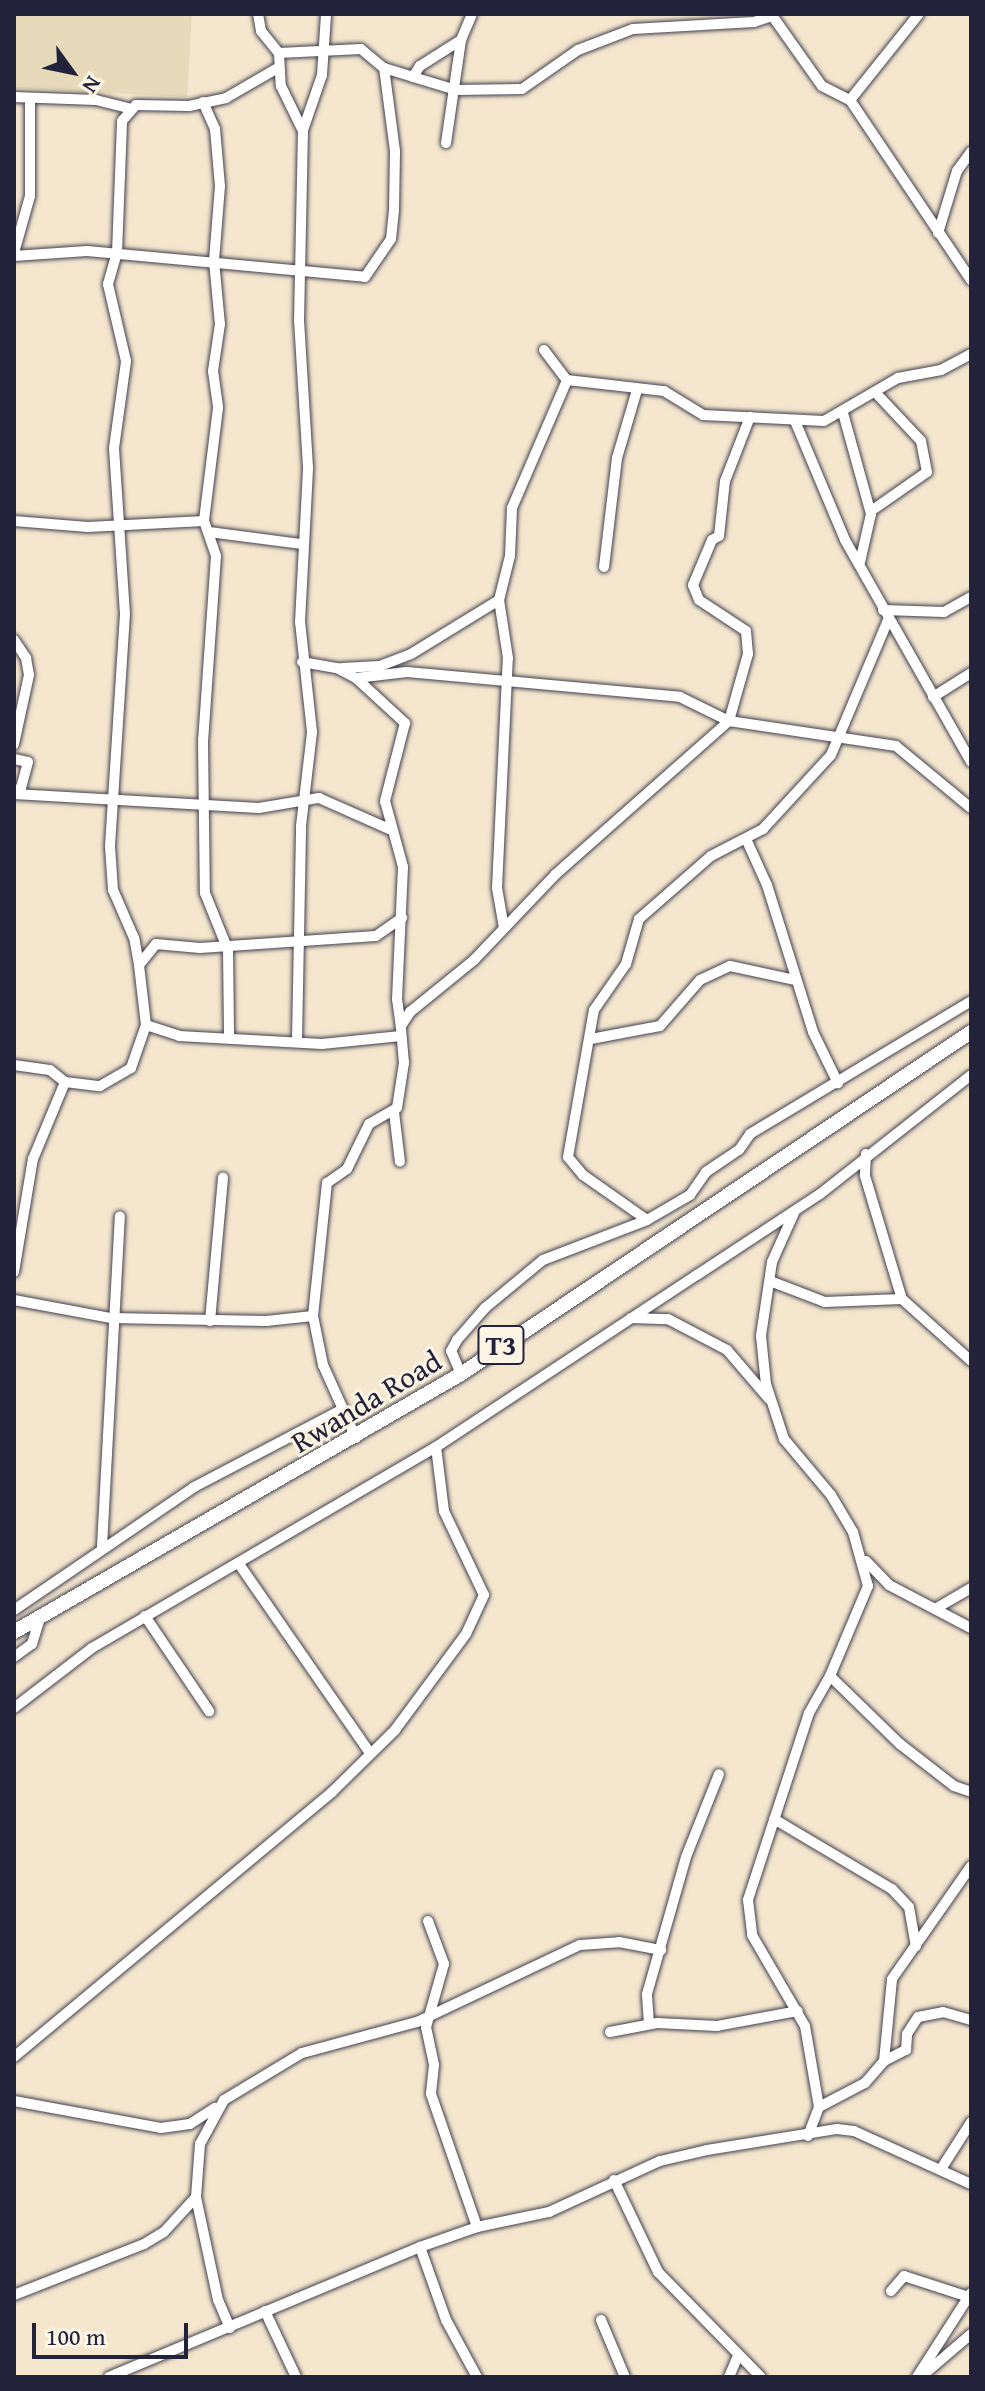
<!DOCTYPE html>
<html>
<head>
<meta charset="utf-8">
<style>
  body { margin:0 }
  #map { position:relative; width:985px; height:2391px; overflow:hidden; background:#f5e7ce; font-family:"Gentium Book Plus",serif }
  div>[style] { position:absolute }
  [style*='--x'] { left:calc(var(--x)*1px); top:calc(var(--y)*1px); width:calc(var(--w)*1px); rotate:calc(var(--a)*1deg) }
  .built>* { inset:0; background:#e6daba }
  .roads { filter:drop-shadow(0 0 2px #424051) drop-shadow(0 0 2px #424051) }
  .minor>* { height:10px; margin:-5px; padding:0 5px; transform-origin:5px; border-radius:5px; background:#fff }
  .highway>* { height:14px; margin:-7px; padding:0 7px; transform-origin:7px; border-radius:7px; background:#fff }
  span { translate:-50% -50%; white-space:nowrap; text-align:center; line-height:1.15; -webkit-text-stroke:6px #fcf5e5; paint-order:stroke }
  .shield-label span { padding:2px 6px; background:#fcf5e5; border:2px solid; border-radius:6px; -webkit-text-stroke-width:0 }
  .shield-label { font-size:28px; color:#22223b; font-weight:700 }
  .street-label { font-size:30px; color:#22223b }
  .frame { position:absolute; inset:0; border:16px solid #22223b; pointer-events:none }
  .north { position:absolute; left:32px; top:32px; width:80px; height:80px; -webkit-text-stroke:6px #fcf5e5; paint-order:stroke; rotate:123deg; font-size:22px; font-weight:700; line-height:32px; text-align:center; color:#22223b }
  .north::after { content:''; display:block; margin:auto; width:28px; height:36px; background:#22223b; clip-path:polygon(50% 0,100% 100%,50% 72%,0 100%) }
  .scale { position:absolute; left:32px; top:2323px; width:156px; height:36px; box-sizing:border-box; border:4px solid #22223b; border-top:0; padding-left:10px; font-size:24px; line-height:28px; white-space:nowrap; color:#22223b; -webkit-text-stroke:6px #fcf5e5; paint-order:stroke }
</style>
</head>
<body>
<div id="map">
  <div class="built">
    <i style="clip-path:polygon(14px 14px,192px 14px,187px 97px,14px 88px)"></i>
  </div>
  <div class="roads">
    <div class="minor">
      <i style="--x:258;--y:14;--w:17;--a:80"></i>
      <i style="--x:261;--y:31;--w:28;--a:51"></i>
      <i style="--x:279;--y:53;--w:82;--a:-2.8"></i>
      <i style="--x:361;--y:49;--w:30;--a:40"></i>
      <i style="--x:384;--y:68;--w:30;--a:17"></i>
      <i style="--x:413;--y:77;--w:13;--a:-58"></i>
      <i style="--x:420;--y:66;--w:49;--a:-32.4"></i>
      <i style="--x:461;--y:40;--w:28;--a:-67"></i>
      <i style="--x:771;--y:14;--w:88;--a:54.7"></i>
      <i style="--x:822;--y:86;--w:31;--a:27"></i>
      <i style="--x:850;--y:100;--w:217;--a:56.1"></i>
      <i style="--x:279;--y:53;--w:33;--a:87"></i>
      <i style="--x:281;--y:86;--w:48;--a:64"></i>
      <i style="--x:413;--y:77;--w:45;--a:16.8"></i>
      <i style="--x:456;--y:90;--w:66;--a:-0.9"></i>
      <i style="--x:522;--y:89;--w:68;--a:-34.9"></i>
      <i style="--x:578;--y:50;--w:59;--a:-20.9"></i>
      <i style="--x:633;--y:29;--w:121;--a:-3.3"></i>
      <i style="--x:754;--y:22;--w:20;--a:-18"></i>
      <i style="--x:14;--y:97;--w:82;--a:2.1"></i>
      <i style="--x:96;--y:100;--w:33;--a:14"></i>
      <i style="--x:850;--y:100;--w:110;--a:-51.3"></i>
      <i style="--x:203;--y:102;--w:30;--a:66"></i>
      <i style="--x:215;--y:129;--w:57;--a:85"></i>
      <i style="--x:220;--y:186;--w:75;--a:94.6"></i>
      <i style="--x:214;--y:261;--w:63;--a:84.6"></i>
      <i style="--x:220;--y:324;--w:48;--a:98.5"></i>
      <i style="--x:213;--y:371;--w:37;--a:82"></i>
      <i style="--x:218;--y:408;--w:114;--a:97.1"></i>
      <i style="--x:204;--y:521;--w:37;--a:71"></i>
      <i style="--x:216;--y:556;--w:184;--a:94"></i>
      <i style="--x:203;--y:740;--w:153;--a:89.3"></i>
      <i style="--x:205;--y:893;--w:61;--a:68"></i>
      <i style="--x:228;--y:950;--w:88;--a:89.3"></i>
      <i style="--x:446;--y:143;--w:104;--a:-81.7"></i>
      <i style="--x:938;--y:233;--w:65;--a:-73"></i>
      <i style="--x:957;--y:171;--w:24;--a:-54"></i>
      <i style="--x:14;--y:253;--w:59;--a:-74.3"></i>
      <i style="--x:30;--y:196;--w:97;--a:-90"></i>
      <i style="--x:14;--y:256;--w:73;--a:-3.9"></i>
      <i style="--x:87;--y:251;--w:279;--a:5.3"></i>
      <i style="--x:365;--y:277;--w:46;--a:-55.6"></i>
      <i style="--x:391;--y:239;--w:29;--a:-84"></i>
      <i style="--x:394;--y:210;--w:59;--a:-89"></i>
      <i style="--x:395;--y:151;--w:84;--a:-97.5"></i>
      <i style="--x:544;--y:350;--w:38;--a:53"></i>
      <i style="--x:567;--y:380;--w:98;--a:6.5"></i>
      <i style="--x:664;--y:391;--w:46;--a:31.6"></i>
      <i style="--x:703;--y:415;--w:121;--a:2.8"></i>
      <i style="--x:824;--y:421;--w:86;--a:-30.2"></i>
      <i style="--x:898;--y:378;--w:44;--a:-10.5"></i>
      <i style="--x:941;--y:370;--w:34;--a:-28"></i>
      <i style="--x:843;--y:413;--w:105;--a:74.5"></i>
      <i style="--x:871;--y:514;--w:49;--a:102.9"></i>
      <i style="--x:795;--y:421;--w:129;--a:67.2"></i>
      <i style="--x:845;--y:540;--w:255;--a:60.4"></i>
      <i style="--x:871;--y:511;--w:68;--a:-34.9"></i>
      <i style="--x:927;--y:472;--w:32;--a:-101"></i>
      <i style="--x:921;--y:441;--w:67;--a:-133.2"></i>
      <i style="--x:14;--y:521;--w:74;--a:4.6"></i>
      <i style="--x:88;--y:527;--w:116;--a:-3"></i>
      <i style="--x:209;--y:532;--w:94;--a:7.4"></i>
      <i style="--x:604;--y:567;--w:110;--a:-83.2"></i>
      <i style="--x:617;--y:458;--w:71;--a:-73.6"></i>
      <i style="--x:883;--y:610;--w:61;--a:1.9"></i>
      <i style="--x:944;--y:612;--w:31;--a:-29"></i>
      <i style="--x:14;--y:640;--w:22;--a:56"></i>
      <i style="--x:26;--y:658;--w:17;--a:80"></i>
      <i style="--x:29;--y:675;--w:71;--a:102.3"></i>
      <i style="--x:302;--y:662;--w:36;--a:10"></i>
      <i style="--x:337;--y:668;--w:21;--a:28"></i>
      <i style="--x:356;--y:678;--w:51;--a:-6.7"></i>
      <i style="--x:407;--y:672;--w:274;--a:5.2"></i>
      <i style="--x:680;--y:697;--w:55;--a:26.1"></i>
      <i style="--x:729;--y:721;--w:169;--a:8.5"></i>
      <i style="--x:896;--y:746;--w:97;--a:39.6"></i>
      <i style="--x:342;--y:668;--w:38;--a:-3"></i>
      <i style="--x:380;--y:666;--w:33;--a:-21"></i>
      <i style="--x:411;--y:654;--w:103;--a:-31.5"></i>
      <i style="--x:356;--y:678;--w:67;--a:42.6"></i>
      <i style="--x:405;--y:723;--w:81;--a:104.4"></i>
      <i style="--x:385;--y:801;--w:68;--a:74.7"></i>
      <i style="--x:403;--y:867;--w:132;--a:92.6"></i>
      <i style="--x:397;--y:999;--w:27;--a:82"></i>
      <i style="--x:933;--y:697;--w:45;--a:-32.3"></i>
      <i style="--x:14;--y:759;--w:14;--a:12"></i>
      <i style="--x:28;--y:762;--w:28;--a:105"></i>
      <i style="--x:21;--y:789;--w:7;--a:172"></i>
      <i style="--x:14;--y:794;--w:245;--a:3.3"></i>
      <i style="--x:259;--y:808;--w:61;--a:-9.5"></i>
      <i style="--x:319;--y:798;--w:77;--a:23.9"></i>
      <i style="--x:747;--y:841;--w:48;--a:65.6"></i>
      <i style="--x:767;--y:885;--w:154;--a:72.6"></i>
      <i style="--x:813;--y:1032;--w:57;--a:63.9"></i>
      <i style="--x:504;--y:928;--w:41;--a:-99.9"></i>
      <i style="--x:497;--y:888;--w:230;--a:-87.3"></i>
      <i style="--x:508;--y:658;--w:59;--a:-98.8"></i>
      <i style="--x:499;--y:600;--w:45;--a:-76"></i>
      <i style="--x:510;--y:556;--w:48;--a:-87.6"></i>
      <i style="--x:512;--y:508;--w:139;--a:-66.7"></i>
      <i style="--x:139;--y:965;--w:27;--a:-100"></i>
      <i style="--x:134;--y:938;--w:52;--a:-113.6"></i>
      <i style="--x:113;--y:890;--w:44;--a:-93.9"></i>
      <i style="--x:110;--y:846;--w:232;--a:-86.3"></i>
      <i style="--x:125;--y:614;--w:166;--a:-93.8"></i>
      <i style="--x:114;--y:448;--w:88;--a:-82.1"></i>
      <i style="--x:126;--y:361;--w:79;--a:-103.2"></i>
      <i style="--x:108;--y:284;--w:32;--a:-74"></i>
      <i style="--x:117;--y:253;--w:132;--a:-87.8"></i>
      <i style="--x:122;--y:121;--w:21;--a:-49"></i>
      <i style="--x:136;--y:105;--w:53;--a:1.1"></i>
      <i style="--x:189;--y:106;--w:38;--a:-12"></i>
      <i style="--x:226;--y:98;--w:58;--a:-30.1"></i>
      <i style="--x:146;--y:1025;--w:35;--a:18"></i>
      <i style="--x:179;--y:1036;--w:143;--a:3.2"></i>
      <i style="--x:322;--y:1044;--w:79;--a:-5.8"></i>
      <i style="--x:591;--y:1039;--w:70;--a:-10.7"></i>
      <i style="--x:660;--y:1026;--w:61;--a:-49"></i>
      <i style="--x:700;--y:980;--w:33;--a:-25"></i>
      <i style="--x:730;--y:966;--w:66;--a:12.2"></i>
      <i style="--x:297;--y:1040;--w:214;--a:-88.9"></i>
      <i style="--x:301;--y:826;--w:95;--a:-83.3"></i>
      <i style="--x:312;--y:732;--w:111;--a:-96.2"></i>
      <i style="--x:300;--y:622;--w:155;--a:-87"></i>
      <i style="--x:308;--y:467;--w:146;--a:-93.5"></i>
      <i style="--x:299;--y:321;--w:191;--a:-88.8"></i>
      <i style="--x:303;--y:130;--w:58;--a:-70.9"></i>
      <i style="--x:322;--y:75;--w:61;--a:-86.2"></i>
      <i style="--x:14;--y:1065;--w:36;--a:8"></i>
      <i style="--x:50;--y:1070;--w:19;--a:39"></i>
      <i style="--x:65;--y:1082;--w:35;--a:7"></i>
      <i style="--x:100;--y:1086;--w:36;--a:-30"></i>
      <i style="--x:131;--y:1068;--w:46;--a:-70.8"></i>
      <i style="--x:146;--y:1025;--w:60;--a:-96.7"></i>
      <i style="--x:139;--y:965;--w:27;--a:-51"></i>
      <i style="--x:156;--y:944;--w:44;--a:5.2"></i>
      <i style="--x:200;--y:948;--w:176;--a:-3.9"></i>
      <i style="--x:376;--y:936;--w:32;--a:-35"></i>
      <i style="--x:394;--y:1112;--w:50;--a:83.2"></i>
      <i style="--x:866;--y:1154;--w:22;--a:93"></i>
      <i style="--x:865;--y:1176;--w:128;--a:73.3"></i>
      <i style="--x:794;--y:1213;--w:54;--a:114.2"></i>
      <i style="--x:772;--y:1262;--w:75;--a:98.5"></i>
      <i style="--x:761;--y:1336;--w:48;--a:84.1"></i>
      <i style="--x:766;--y:1384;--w:58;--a:71.9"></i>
      <i style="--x:784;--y:1439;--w:73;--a:50"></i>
      <i style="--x:831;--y:1495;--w:43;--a:59.3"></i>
      <i style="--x:853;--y:1532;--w:56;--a:74.5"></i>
      <i style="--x:868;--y:1586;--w:98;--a:112.9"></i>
      <i style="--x:830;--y:1676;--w:43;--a:119.6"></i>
      <i style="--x:809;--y:1713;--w:197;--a:108.1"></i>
      <i style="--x:748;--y:1900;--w:35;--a:83"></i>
      <i style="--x:752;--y:1935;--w:105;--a:59.8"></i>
      <i style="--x:805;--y:2026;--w:82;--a:80.2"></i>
      <i style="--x:819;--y:2107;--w:31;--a:111"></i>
      <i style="--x:647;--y:1220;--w:78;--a:-144.9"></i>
      <i style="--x:583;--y:1175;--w:23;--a:-130"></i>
      <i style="--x:568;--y:1157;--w:149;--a:-80"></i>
      <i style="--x:594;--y:1010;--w:56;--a:-55.2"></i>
      <i style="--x:626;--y:964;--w:47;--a:-73.9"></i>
      <i style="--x:639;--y:919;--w:96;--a:-41.2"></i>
      <i style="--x:711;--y:856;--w:59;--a:-27.4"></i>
      <i style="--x:763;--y:829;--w:100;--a:-47.4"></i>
      <i style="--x:831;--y:755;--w:147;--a:-67.1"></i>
      <i style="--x:14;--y:1272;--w:115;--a:-80.5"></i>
      <i style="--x:33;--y:1159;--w:83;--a:-67.4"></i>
      <i style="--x:770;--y:1281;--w:59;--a:20.9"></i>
      <i style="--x:825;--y:1302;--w:77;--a:-2.2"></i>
      <i style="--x:902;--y:1299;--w:93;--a:41.9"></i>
      <i style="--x:14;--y:1300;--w:99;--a:10.5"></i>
      <i style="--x:111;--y:1318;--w:155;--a:1.1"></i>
      <i style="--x:266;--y:1321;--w:47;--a:-6.1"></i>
      <i style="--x:631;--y:1318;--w:37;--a:2"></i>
      <i style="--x:668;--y:1319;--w:67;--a:27.7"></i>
      <i style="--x:727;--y:1350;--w:65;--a:49.4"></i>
      <i style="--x:210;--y:1321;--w:144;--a:-84.8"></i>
      <i style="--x:461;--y:1374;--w:25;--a:-113"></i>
      <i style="--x:451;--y:1351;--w:13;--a:-61"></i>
      <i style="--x:457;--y:1340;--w:43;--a:-48.8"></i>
      <i style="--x:485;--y:1308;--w:75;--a:-39.6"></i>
      <i style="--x:543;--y:1260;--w:111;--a:-21"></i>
      <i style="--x:647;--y:1220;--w:50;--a:-30.2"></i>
      <i style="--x:690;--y:1195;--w:28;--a:-55"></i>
      <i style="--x:706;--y:1172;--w:40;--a:-34"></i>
      <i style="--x:739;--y:1150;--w:19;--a:-55"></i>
      <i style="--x:750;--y:1134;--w:258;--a:-31"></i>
      <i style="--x:356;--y:1438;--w:80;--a:-114.3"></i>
      <i style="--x:323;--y:1365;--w:50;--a:-101.5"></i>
      <i style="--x:313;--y:1316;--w:134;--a:-84"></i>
      <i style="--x:327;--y:1183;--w:24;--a:-35"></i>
      <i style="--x:347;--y:1169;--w:50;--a:-63.9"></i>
      <i style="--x:369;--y:1124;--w:32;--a:-30"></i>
      <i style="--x:397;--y:1108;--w:46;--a:-81.2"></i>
      <i style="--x:404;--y:1063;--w:37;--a:-95"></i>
      <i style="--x:401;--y:1026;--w:17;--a:-57"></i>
      <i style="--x:410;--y:1012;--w:82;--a:-39.1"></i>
      <i style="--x:474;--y:960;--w:119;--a:-46.4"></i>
      <i style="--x:556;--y:874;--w:231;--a:-41.5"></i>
      <i style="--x:729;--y:721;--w:70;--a:-74.2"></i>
      <i style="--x:748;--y:654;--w:23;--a:-95"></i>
      <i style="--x:746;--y:631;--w:56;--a:-146.6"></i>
      <i style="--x:699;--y:600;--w:16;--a:-112"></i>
      <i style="--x:693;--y:585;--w:49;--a:-67.1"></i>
      <i style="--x:712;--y:540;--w:8;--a:-30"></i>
      <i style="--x:719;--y:536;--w:55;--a:-83.8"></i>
      <i style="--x:725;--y:481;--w:69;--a:-68.7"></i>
      <i style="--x:102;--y:1546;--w:330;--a:-86.9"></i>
      <i style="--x:866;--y:1561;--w:33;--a:46"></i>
      <i style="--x:889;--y:1585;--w:93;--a:27.7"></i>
      <i style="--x:239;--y:1564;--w:230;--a:55.3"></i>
      <i style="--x:935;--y:1609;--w:42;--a:-30.3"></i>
      <i style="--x:14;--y:1610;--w:218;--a:-34.3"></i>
      <i style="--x:194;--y:1487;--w:166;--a:-27.6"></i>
      <i style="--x:145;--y:1616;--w:115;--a:56"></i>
      <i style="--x:14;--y:1657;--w:22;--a:-36"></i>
      <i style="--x:32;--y:1644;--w:27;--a:-73"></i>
      <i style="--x:830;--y:1676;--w:98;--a:44.2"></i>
      <i style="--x:900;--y:1744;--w:68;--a:37.9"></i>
      <i style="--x:954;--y:1786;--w:18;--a:19"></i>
      <i style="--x:14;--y:1708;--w:98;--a:-37.6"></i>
      <i style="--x:92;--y:1648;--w:398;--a:-30.3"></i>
      <i style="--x:436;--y:1447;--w:313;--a:-33.4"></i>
      <i style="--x:697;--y:1275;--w:147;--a:-33.4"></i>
      <i style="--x:820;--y:1194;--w:192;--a:-38.2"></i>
      <i style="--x:774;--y:1819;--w:137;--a:30.7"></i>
      <i style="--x:892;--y:1889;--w:25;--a:47"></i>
      <i style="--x:909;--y:1907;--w:40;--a:80"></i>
      <i style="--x:428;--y:1921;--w:46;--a:69.6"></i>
      <i style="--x:444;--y:1964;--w:66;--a:105.9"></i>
      <i style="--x:426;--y:2027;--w:39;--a:78"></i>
      <i style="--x:434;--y:2065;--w:29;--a:96"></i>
      <i style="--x:431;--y:2094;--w:141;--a:70.9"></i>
      <i style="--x:649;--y:2024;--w:30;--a:-94"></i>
      <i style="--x:647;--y:1994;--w:142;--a:-74.1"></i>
      <i style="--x:686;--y:1857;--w:89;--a:-68.3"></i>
      <i style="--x:610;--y:2032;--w:48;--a:-10.8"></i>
      <i style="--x:657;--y:2023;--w:60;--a:2.9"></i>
      <i style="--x:717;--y:2026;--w:82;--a:-10.5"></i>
      <i style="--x:14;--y:2057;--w:414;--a:-39.8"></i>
      <i style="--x:332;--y:1792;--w:88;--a:-44.5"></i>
      <i style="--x:395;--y:1730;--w:119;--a:-53.5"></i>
      <i style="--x:466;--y:1634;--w:43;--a:-65.2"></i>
      <i style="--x:484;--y:1595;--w:93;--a:-115.5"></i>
      <i style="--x:444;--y:1511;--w:64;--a:-97.1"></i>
      <i style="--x:884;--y:2061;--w:82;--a:-84.4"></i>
      <i style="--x:892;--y:1979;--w:138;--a:-55"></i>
      <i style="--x:14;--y:2101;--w:149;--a:10.4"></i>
      <i style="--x:161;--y:2128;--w:29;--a:-8"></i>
      <i style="--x:190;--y:2124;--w:30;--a:-33"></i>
      <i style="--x:819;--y:2107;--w:52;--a:-27.6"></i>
      <i style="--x:865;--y:2083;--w:29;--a:-49"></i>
      <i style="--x:884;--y:2061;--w:25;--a:-27"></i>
      <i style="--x:906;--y:2050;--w:16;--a:-86"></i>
      <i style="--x:907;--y:2034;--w:20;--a:-57"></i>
      <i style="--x:918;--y:2017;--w:25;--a:-11"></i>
      <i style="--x:943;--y:2012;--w:29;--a:16"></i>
      <i style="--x:941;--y:2169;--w:56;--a:-57.4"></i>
      <i style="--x:614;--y:2180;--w:102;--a:64.4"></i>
      <i style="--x:658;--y:2272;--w:147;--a:45.6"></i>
      <i style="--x:420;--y:2247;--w:77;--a:70.4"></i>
      <i style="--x:446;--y:2320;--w:65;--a:61.5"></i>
      <i style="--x:891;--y:2291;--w:20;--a:-49"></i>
      <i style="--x:904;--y:2276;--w:68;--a:17.9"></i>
      <i style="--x:14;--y:2295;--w:140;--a:-21.4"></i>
      <i style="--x:144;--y:2244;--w:23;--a:-31"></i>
      <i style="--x:164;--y:2232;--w:47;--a:-47.6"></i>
      <i style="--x:265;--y:2311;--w:73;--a:64.8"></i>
      <i style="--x:601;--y:2320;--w:62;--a:67.2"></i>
      <i style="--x:230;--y:2328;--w:30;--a:-113"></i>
      <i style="--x:218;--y:2300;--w:105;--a:-102.1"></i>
      <i style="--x:196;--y:2197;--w:53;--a:-85.7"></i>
      <i style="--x:200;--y:2144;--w:50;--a:-61.4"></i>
      <i style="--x:224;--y:2100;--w:91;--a:-31.1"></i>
      <i style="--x:302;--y:2053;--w:119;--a:-15.1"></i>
      <i style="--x:417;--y:2022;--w:180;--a:-25.3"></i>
      <i style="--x:580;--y:1945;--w:39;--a:-4"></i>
      <i style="--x:619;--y:1942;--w:43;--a:10.8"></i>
      <i style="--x:922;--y:2376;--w:65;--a:-40.6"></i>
      <i style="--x:109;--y:2377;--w:337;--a:-22.7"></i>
      <i style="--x:420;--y:2247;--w:60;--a:-19.3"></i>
      <i style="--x:477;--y:2227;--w:74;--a:-11.8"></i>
      <i style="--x:549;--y:2212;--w:122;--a:-24.7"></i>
      <i style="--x:660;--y:2161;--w:48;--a:-13.2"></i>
      <i style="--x:707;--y:2150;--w:132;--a:-9.2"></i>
      <i style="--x:837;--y:2129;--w:17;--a:7"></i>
      <i style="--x:854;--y:2131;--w:128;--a:24.4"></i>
      <i style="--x:729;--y:2377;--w:23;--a:-67"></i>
      <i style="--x:917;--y:2377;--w:100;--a:-57.3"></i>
    </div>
    <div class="highway">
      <i style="--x:14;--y:1632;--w:516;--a:-29.99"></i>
      <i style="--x:461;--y:1374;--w:614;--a:-33.85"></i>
    </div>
  </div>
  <div class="shield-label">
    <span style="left:501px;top:1345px">T3</span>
  </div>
  <div class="street-label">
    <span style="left:366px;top:1401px;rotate:-31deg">Rwanda Road</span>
  </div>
  <div class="frame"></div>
  <div class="north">N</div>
  <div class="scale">100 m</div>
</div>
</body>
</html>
